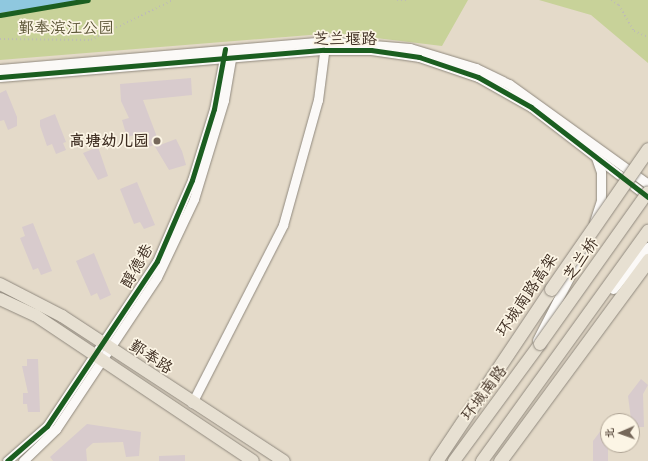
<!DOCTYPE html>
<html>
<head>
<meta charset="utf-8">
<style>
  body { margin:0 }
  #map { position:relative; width:648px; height:461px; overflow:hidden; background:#e4dac9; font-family:Caveat,"LXGW WenKai TC",sans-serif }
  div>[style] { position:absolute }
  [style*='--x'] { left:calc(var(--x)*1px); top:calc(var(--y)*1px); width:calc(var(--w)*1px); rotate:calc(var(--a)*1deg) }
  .green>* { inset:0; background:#c8d299 }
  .water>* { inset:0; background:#8fc8df }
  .building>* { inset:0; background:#d8cbcd }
  .path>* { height:1.5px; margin-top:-0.75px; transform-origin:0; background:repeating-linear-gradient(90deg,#bebbb6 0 1px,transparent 0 4px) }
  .roads { filter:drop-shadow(0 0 1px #90897e) drop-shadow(0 0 1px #90897e) }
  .minor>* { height:9px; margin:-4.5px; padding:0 4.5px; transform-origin:4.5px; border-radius:4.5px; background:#fbf9f7 }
  .major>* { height:12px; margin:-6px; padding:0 6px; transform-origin:6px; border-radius:6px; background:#e7e0d2 }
  .highway>* { height:13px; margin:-6.5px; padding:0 6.5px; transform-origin:6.5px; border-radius:6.5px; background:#e7e0d2 }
  .bridges { filter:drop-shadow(0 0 1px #90897e) drop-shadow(0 0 1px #90897e) }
  .major-bridge>* { height:12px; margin:-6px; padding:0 6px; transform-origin:6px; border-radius:6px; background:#e7e0d2 }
  .highway-bridge>* { height:13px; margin:-6.5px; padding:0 6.5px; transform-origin:6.5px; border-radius:6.5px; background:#e7e0d2 }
  .cycleway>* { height:5px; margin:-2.5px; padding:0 2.5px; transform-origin:2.5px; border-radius:2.5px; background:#1b5e20 }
  .dots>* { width:11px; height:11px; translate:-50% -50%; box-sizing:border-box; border:2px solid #fcf5e5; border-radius:50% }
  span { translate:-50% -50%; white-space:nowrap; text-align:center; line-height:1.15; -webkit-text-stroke:3.5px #fcf5e5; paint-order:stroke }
  .park-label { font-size:16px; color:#585233 }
  .street-label { font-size:16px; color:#3b2a1e }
  .poi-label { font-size:16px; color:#3b2a1e; font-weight:700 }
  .right { translate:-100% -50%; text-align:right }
  .north { position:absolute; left:600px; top:413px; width:40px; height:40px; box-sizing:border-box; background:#fcf5e5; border:1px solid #afa495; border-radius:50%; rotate:268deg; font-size:11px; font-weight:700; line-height:16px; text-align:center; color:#3b2a1e }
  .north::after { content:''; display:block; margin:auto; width:14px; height:18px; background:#76685a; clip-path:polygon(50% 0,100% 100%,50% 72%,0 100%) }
</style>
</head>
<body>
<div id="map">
  <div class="green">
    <i style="clip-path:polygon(66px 0,468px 0,442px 46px,335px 33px,0 60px,0 11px)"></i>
    <i style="clip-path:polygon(539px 0,648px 0,648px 63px,591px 15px)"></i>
  </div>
  <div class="water">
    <i style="clip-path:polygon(0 0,88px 0,0 13px)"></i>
  </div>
  <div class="building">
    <i style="clip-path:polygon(191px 78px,192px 95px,143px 100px,160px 145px,176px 139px,182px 151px,186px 165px,169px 170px,154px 145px,143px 149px,138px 134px,127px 137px,122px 120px,129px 118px,121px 101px,120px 84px)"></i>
    <i style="clip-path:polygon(6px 90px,17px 117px,17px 126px,8px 130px,4px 120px,0 121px,0 93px)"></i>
    <i style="clip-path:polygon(55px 114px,66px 142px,63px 143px,66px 150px,56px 154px,52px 144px,47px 146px,40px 126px,40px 120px)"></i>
    <i style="clip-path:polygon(98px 147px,108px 176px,98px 180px,83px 153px)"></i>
    <i style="clip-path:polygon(137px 182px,155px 225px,144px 229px,140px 222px,134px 224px,120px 189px)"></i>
    <i style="clip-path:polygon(33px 223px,52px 271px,41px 275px,38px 268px,33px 270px,20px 238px,25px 236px,22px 227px)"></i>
    <i style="clip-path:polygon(94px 253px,111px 295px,100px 300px,97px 293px,91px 296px,76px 261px)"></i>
    <i style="clip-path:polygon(27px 359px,38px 359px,40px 412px,28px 412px,27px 404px,23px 404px,23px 393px,28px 393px,22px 366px,27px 366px)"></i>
    <i style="clip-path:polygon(641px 379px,648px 385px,643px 394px,644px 427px,632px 427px,628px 396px)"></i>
    <i style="clip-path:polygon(608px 421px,608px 461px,593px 461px,593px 441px)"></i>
    <i style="clip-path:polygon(87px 424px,141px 432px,139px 456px,126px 457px,123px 442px,93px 443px,86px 449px,87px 461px,53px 461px,50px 457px)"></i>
    <i style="clip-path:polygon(185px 455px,185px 461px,159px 461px,159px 456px)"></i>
  </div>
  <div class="path">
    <i style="--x:397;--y:0;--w:9;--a:0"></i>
    <i style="--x:611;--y:0;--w:9;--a:32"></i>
    <i style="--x:619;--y:5;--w:30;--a:60"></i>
    <i style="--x:634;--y:31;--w:15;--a:23"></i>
    <i style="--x:0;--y:39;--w:91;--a:0.6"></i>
    <i style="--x:91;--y:40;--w:91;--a:-26"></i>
  </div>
  <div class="roads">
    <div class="minor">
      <i style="--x:0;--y:69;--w:326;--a:-4.9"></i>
      <i style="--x:325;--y:41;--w:85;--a:4.7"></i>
      <i style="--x:410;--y:48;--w:69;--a:16.9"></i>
      <i style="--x:476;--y:68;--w:37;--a:26"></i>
      <i style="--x:509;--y:84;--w:171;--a:35.7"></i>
      <i style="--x:0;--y:77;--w:325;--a:-4.8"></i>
      <i style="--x:324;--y:50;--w:47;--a:0"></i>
      <i style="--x:371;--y:50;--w:49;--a:8.3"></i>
      <i style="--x:419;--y:57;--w:62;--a:18.7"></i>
      <i style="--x:478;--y:77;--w:61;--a:29.5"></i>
      <i style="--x:531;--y:107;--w:148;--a:37.6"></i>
      <i style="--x:594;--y:222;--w:23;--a:-72"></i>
      <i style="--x:601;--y:200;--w:28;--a:-90"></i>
      <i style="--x:601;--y:172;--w:18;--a:-109"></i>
      <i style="--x:613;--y:289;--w:55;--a:-50.2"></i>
      <i style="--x:537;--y:340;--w:107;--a:-62.7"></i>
      <i style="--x:192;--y:403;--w:200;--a:-62.9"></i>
      <i style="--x:283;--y:225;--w:130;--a:-74.4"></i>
      <i style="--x:318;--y:100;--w:55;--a:-82.7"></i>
      <i style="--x:7;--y:461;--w:53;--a:-41.2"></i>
      <i style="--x:47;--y:426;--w:198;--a:-56.3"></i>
      <i style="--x:157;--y:261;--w:88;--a:-66.6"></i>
      <i style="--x:192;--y:180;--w:74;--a:-72.8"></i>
      <i style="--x:214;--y:109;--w:57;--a:-78.9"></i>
      <i style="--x:23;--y:461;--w:46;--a:-44.1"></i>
      <i style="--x:56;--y:429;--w:182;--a:-56.4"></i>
      <i style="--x:157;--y:277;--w:86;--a:-64.6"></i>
      <i style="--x:194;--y:199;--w:103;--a:-73.1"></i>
      <i style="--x:224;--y:100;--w:48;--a:-80.3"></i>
    </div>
    <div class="major">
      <i style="--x:0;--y:284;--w:70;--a:27.3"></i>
      <i style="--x:62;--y:316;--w:265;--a:33.2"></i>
      <i style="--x:0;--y:299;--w:38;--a:25"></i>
      <i style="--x:35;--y:315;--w:262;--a:33.8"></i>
      <i style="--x:454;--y:461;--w:145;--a:-53.7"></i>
      <i style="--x:482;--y:461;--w:284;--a:-54.2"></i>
    </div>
    <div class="highway">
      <i style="--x:436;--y:461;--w:207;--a:-56.2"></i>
      <i style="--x:500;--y:461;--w:250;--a:-53.6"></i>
    </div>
  </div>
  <div class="bridges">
    <div class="major-bridge">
      <i style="--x:540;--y:344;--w:186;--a:-54.6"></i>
    </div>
    <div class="highway-bridge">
      <i style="--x:551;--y:289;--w:170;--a:-55.3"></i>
    </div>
  </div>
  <div class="cycleway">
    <i style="--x:0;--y:15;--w:89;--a:-9.7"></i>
    <i style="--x:0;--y:77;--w:325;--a:-4.8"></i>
    <i style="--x:324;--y:50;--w:47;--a:0"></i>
    <i style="--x:371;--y:50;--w:49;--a:8.3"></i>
    <i style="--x:419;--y:57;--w:62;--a:18.7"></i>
    <i style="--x:478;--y:77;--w:61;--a:29.5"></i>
    <i style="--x:531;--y:107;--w:148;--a:37.6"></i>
    <i style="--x:7;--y:461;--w:53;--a:-41.2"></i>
    <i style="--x:47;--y:426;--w:198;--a:-56.3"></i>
    <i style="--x:157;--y:261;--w:88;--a:-66.6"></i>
    <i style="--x:192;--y:180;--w:74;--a:-72.8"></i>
    <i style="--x:214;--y:109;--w:61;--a:-79.6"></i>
  </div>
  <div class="dots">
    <i style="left:157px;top:141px;background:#76685a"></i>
  </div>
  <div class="park-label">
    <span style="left:66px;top:28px">鄞奉滨江公园</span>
  </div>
  <div class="street-label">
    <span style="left:345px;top:39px">芝兰堰路</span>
    <span style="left:581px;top:259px;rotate:-55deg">芝兰桥</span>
    <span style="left:137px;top:266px;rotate:-60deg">醇德巷</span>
    <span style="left:527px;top:295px;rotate:-56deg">环城南路高架</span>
    <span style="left:151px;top:357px;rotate:33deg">鄞奉路</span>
    <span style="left:484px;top:393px;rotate:-53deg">环城南路</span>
  </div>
  <div class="poi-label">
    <span class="right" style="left:149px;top:141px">高塘幼儿园</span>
  </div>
  <div class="north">北</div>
</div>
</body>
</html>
